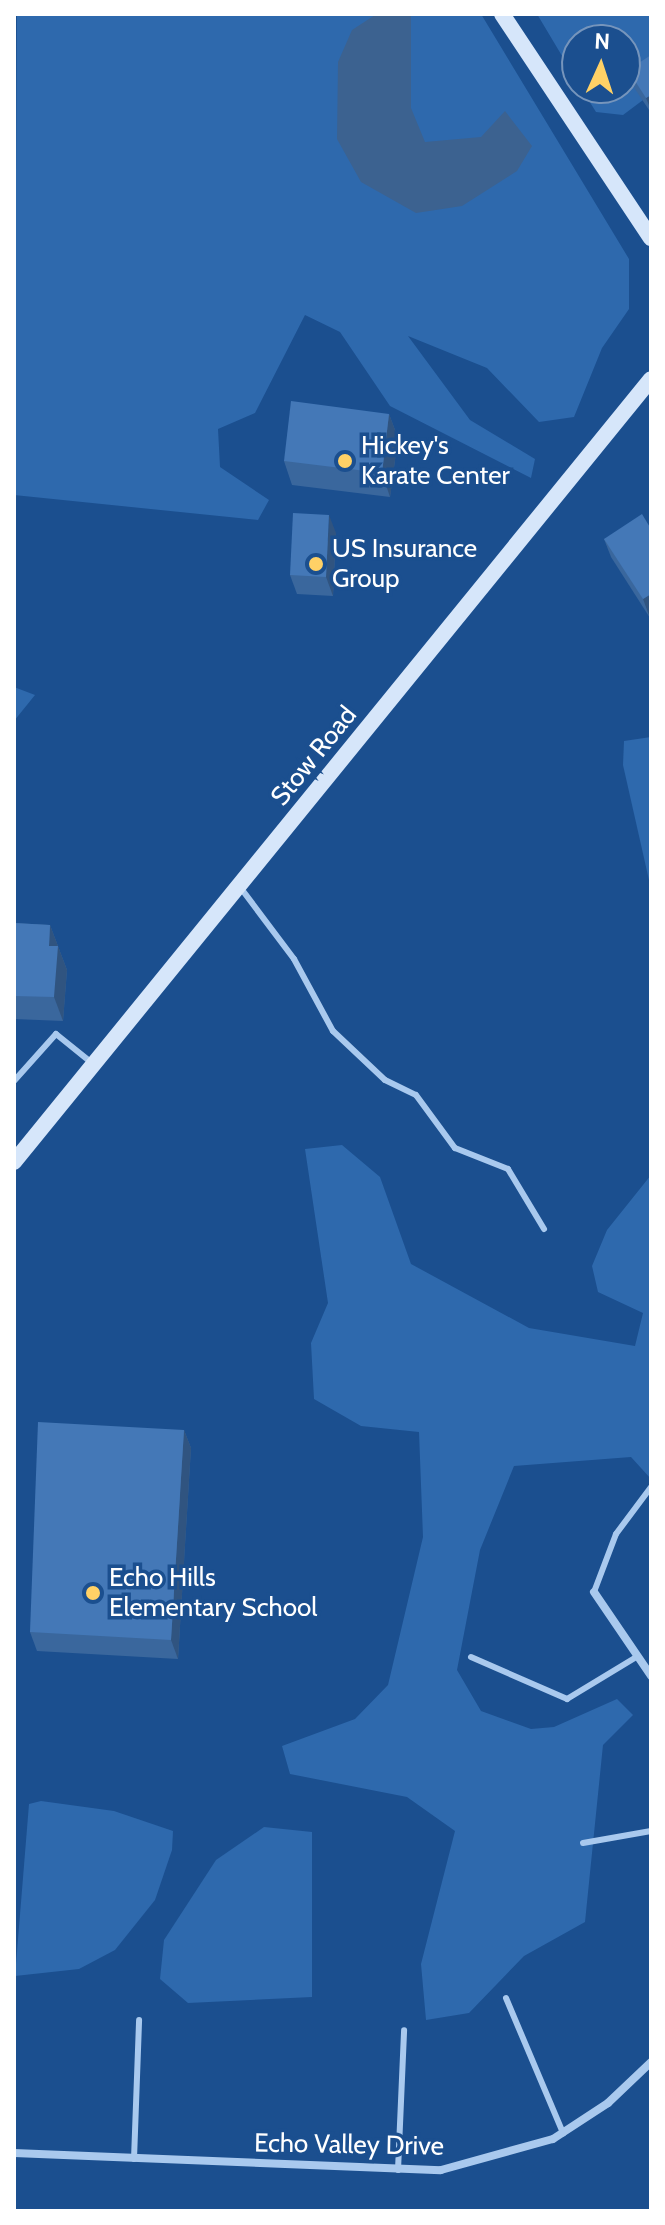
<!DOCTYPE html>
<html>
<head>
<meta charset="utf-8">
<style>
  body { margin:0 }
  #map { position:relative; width:665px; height:2225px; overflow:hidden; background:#1b4f8f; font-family:Cabin,sans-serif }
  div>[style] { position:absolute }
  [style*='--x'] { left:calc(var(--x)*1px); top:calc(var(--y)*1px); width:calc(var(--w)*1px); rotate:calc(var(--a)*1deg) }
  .green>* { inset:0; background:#2e69ad }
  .water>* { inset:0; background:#3c6290 }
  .lane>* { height:6px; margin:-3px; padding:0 3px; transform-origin:3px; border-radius:3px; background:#a9c9ee }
  .street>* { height:8px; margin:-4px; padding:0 4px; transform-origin:4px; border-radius:4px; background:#a9c9ee }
  .secondary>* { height:16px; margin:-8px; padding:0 8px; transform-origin:8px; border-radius:8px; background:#d6e6fa }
  .wall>* { inset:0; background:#3a679d }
  .shaded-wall>* { inset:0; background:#305480 }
  .building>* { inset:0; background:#4478b7 }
  .dots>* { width:22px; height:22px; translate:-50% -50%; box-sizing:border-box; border:4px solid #1b4f8f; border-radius:50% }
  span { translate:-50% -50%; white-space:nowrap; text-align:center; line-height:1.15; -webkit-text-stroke:7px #1b4f8f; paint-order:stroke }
  .poi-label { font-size:26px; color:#fff }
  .left { translate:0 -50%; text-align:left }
  .street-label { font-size:26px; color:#fff }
  .frame { position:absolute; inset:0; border:16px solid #fff; pointer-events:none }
  .north { position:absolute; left:561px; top:24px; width:80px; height:80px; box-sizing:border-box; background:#1b4f8f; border:2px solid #7695bc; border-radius:50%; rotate:3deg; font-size:22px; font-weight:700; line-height:32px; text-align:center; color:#fff }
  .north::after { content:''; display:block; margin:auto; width:28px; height:36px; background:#ffd166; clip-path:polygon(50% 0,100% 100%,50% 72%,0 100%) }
</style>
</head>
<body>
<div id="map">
  <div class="green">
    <i style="clip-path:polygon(17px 14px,481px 14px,629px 259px,629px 309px,602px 348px,574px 417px,539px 422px,487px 368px,408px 336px,470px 420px,535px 459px,531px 478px,390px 406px,340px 332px,305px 315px,255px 413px,218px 429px,220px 467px,269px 500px,258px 520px,14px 495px)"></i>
    <i style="clip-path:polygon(537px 14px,651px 14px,651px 94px,623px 115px,596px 112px,581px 88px,625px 88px,625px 40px,577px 40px,577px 81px)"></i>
    <i style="clip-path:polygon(14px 687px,35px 695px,14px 721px)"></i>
    <i style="clip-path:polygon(651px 737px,651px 889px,623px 765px,624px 741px)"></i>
    <i style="clip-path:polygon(342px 1145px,380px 1177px,411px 1264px,529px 1328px,635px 1346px,643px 1313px,598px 1292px,592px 1266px,607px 1230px,651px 1175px,651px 1479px,631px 1457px,514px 1466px,480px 1550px,457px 1670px,481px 1711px,531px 1729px,554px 1727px,617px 1699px,633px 1715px,603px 1745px,585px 1922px,524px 1956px,469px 2013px,426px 2020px,421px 1964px,455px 1831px,407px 1797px,290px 1774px,282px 1746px,355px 1719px,388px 1685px,423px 1537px,419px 1432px,361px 1426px,314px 1399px,311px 1343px,328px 1303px,305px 1149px)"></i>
    <i style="clip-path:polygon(41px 1801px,114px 1811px,173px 1831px,172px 1850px,155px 1900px,115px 1950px,79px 1969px,15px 1976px,29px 1804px)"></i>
    <i style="clip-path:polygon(264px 1827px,312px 1832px,312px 1997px,188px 2003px,160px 1979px,164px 1940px,216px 1860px)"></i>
  </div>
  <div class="water">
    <i style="clip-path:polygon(411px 14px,411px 108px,425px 142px,481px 137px,505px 111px,532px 146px,517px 171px,462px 206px,416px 213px,361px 182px,337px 139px,338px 62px,352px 30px,375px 15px)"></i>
  </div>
  <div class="lane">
    <i style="--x:240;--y:887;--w:90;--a:53.1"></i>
    <i style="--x:294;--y:959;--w:82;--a:61.6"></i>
    <i style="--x:333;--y:1031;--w:71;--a:43.3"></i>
    <i style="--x:385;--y:1080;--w:34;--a:26"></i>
    <i style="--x:416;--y:1095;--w:66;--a:53.7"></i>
    <i style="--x:455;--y:1148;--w:57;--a:21.6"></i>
    <i style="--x:508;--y:1169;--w:70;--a:59"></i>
    <i style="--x:14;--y:1081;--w:63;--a:-48.2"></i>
    <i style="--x:56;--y:1034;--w:46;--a:38.9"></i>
    <i style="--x:594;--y:1592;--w:62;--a:-69.2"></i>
    <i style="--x:616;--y:1534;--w:59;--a:-53.3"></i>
    <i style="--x:471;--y:1657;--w:105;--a:23.6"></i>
    <i style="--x:567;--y:1699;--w:83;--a:-31.2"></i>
    <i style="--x:583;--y:1843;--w:69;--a:-10"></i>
    <i style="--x:506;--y:1998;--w:147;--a:67.1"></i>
    <i style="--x:134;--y:2159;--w:139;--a:-87.9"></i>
    <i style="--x:398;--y:2170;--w:140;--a:-87.5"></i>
  </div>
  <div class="street">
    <i style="--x:594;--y:1592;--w:102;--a:55.8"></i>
    <i style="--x:14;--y:2153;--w:427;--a:2.3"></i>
    <i style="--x:441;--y:2170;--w:116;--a:-15.5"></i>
    <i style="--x:553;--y:2139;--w:66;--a:-33.2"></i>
    <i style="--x:608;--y:2103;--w:59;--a:-43.6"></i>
  </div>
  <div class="secondary">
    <i style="--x:502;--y:14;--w:269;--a:56.4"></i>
    <i style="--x:14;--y:1162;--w:1009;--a:-50.87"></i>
  </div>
  <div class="wall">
    <i style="clip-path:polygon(651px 55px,651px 113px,635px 89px,628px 70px)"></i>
    <i style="clip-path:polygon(389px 414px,398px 438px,390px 497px,292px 485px,284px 461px)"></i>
    <i style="clip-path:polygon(651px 529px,651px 617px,650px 618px,611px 557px,604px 539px)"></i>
    <i style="clip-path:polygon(336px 533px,333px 596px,297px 594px,290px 575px)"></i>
    <i style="clip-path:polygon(14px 923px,50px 925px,67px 970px,63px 1021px,14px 1019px)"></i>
    <i style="clip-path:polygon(184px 1430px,191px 1448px,178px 1659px,37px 1651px,30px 1632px)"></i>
  </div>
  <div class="shaded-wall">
    <i style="clip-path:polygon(651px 95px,651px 110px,646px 98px)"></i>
    <i style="clip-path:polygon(389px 414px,398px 438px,390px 497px,382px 473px)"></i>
    <i style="clip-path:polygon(329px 515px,336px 533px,333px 596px,326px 577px)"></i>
    <i style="clip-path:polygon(651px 594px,651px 617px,650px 618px,643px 599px)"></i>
    <i style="clip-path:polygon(50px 925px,67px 970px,63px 1021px,54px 997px,49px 946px)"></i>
    <i style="clip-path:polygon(184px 1430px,191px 1448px,178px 1659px,171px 1640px)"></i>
  </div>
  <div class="building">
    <i style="clip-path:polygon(651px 55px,651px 95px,646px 98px,628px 70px)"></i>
    <i style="clip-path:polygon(291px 401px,389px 414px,382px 473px,284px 461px)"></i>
    <i style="clip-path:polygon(293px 513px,329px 515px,326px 577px,290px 575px)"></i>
    <i style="clip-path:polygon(642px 514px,651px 529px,651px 594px,643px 599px,604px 539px)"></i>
    <i style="clip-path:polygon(14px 923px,50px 925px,49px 946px,58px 946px,54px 997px,14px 996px)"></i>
    <i style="clip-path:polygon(38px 1422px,184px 1430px,171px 1640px,30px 1632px)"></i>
  </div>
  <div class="dots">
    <i style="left:345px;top:461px;background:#ffd166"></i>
    <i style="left:316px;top:564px;background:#ffd166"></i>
    <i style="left:93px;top:1593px;background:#ffd166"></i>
  </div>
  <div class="poi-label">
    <span class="left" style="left:361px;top:461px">Hickey's<br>Karate Center</span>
    <span class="left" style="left:332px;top:564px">US Insurance<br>Group</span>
    <span class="left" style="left:109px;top:1593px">Echo Hills<br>Elementary School</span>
  </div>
  <div class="street-label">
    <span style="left:314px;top:756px;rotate:-51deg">Stow Road</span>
    <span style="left:349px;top:2145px;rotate:1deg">Echo Valley Drive</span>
  </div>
  <div class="frame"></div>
  <div class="north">N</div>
</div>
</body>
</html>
